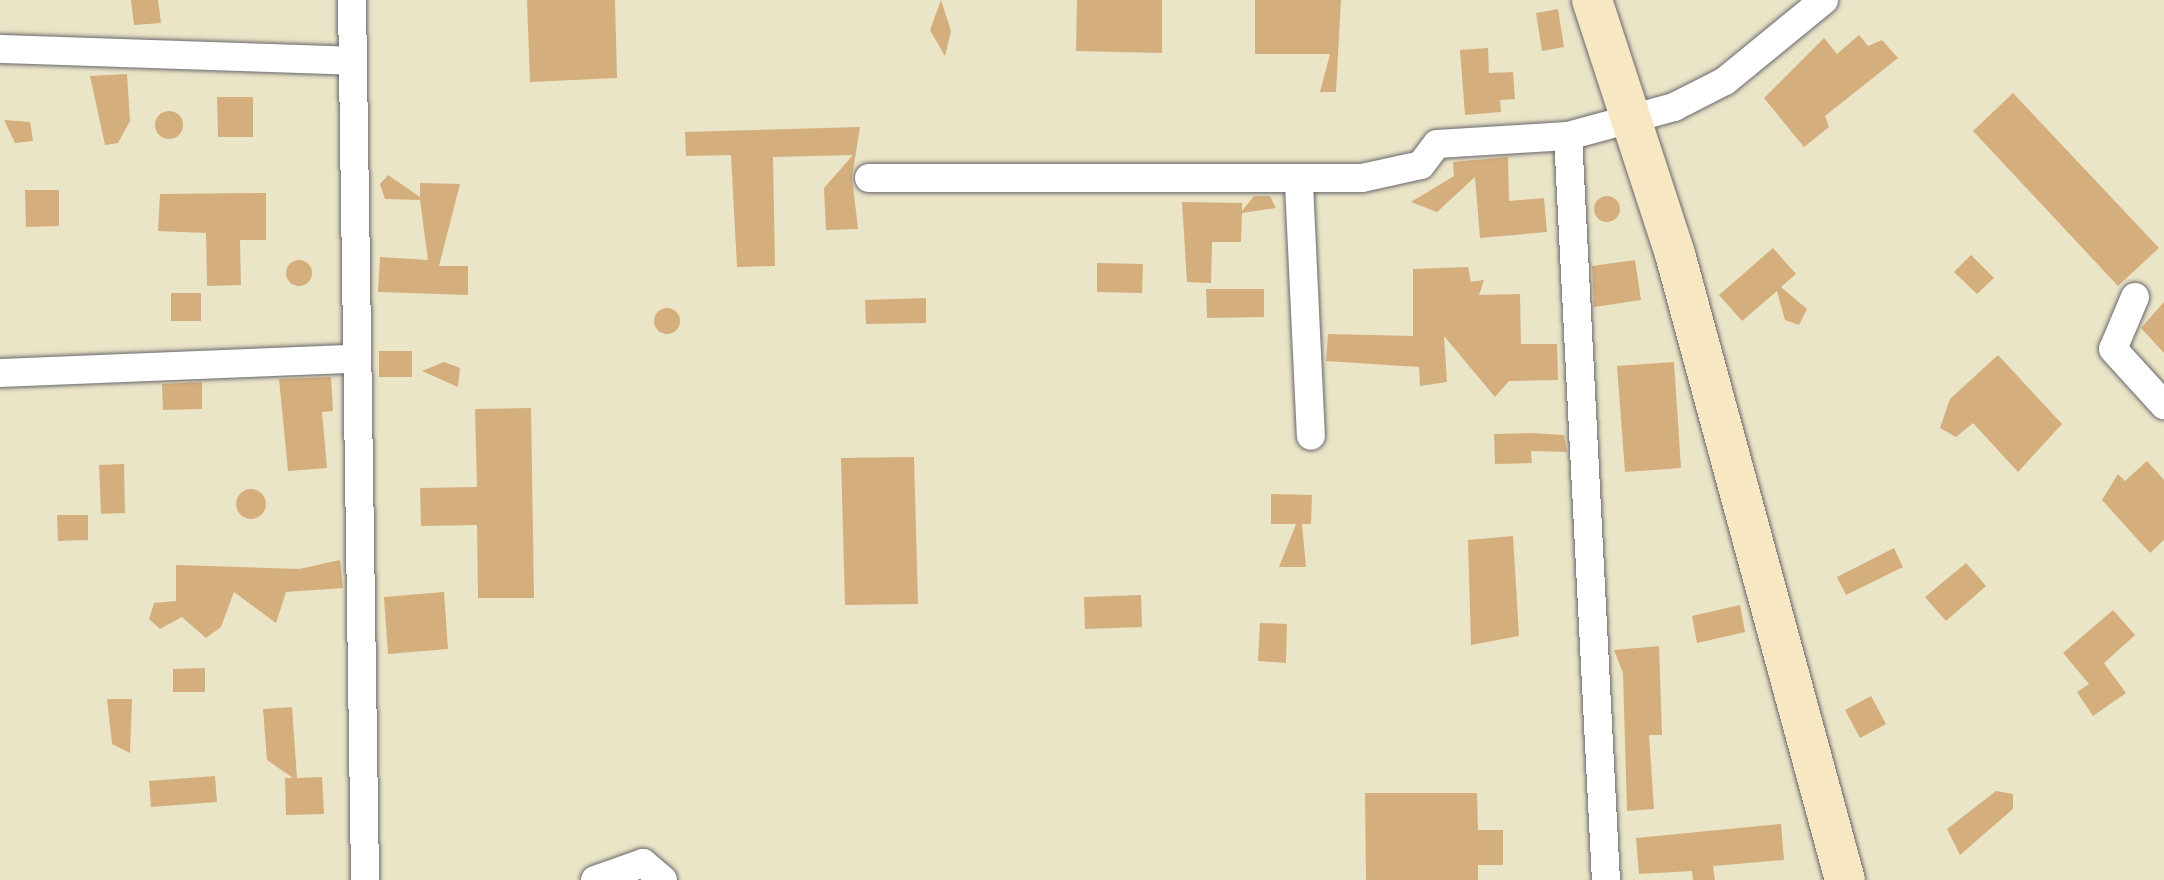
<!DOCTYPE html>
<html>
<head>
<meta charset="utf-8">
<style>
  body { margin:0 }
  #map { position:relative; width:2164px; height:880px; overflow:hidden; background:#eae5c7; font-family:"Balsamiq Sans",sans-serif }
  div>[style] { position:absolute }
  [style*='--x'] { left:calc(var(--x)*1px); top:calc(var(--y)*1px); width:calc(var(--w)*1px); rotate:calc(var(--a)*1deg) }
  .building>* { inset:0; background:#d5ae7d }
  .round { border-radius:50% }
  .roads { filter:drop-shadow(0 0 2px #68666c) drop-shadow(0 0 2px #68666c) }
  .street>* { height:28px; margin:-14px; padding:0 14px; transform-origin:14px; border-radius:14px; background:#fff }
  .secondary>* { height:40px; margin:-20px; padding:0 20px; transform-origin:20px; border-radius:20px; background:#f7e8c3 }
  span { translate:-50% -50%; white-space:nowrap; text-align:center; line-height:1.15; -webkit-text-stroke:8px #fdfcf7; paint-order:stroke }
</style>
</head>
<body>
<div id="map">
  <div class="building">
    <i style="clip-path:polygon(131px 0,158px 0,161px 23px,134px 25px)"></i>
    <i style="clip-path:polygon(527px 0,615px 0,617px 78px,530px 82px)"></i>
    <i style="clip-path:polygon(941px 0,951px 31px,945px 56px,930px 30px)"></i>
    <i style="clip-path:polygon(1077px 0,1162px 0,1162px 53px,1076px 51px)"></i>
    <i style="clip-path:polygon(1255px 0,1341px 0,1336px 92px,1320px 92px,1330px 54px,1255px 54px)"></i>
    <i style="clip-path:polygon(1558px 9px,1564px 47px,1542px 51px,1536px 13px)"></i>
    <i style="clip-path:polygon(1859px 35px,1868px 46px,1882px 40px,1898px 58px,1825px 116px,1829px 127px,1804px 147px,1764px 98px,1824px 38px,1837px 54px)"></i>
    <i style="clip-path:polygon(1488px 48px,1489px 73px,1513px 72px,1515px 99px,1500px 100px,1501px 112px,1465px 115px,1460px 50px)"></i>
    <i style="clip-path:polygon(127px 74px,130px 121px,118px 143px,105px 145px,90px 76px)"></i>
    <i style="clip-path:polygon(2013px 93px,2159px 248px,2118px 286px,1973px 131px)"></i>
    <i style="clip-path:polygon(217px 97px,253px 97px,253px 137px,218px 137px)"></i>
    <i class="round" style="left:155px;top:111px;width:28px;height:28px"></i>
    <i style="clip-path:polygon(4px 120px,30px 122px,33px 141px,15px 143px)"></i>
    <i style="clip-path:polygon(860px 127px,852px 177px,858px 229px,826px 230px,824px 188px,853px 155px,773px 157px,775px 266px,737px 267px,731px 155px,686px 156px,685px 132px)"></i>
    <i style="clip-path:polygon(1508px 157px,1509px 201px,1544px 198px,1547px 232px,1480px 238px,1475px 177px,1437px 212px,1411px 202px,1454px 176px,1453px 162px)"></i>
    <i style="clip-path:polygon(388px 175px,420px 197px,420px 183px,460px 184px,439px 266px,468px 266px,468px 295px,378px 292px,380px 257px,428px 260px,420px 200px,385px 199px,380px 184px)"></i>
    <i style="clip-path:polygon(25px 190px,59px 190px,59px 226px,26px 227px)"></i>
    <i style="clip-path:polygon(266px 193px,266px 240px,240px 240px,241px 285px,207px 286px,206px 233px,158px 231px,160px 194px)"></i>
    <i class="round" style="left:1594px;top:196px;width:26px;height:26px"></i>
    <i style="clip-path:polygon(1254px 196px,1270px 196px,1276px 208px,1242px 213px,1241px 242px,1212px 242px,1211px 283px,1187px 282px,1182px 202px,1242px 203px,1242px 211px)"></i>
    <i style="clip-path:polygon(1773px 248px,1796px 274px,1781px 287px,1807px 309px,1799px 325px,1785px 320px,1777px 291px,1742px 321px,1719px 295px)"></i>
    <i style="clip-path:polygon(1971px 255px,1994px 278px,1977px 294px,1954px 272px)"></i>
    <i class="round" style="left:286px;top:260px;width:26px;height:26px"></i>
    <i style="clip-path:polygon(1635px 260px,1641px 300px,1594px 307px,1592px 266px)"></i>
    <i style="clip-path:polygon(1097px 263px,1143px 264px,1142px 293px,1097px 292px)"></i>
    <i style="clip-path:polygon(1468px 267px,1471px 282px,1484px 280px,1479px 295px,1520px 294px,1521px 344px,1557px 344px,1558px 380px,1509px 381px,1495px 397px,1444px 336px,1447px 382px,1420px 386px,1419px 367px,1326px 361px,1328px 334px,1413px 336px,1413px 269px)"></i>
    <i style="clip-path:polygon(1206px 289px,1264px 289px,1264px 317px,1207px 318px)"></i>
    <i style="clip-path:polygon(171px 293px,201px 293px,201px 321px,171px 321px)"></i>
    <i style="clip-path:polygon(926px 298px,926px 323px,866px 324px,865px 300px)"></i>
    <i style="clip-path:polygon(2164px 302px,2164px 353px,2141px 328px)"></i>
    <i class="round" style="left:654px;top:308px;width:26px;height:26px"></i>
    <i style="clip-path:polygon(379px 351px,412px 351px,412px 377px,379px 377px)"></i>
    <i style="clip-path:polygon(1998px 355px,2062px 424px,2018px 472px,1973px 423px,1956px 437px,1940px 428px,1950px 399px)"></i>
    <i style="clip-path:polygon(444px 362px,460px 368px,458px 387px,422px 371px)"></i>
    <i style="clip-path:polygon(1674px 362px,1681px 468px,1625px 472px,1617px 366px)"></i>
    <i style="clip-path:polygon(331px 377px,333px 411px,322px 412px,327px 468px,288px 471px,279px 379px)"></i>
    <i style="clip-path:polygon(202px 382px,202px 409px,163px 410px,162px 384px)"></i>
    <i style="clip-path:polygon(531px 408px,534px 598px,478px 598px,477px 525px,421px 526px,420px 488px,477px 487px,475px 409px)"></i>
    <i style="clip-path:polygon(1531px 433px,1564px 435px,1567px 452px,1531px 451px,1532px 463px,1495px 464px,1494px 434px)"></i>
    <i style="clip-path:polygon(914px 457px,918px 604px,845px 605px,841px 458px)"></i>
    <i style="clip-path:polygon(2147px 461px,2164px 480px,2164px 540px,2150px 553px,2102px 500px,2118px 474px,2125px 481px)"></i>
    <i style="clip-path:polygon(124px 464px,125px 513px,101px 514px,99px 465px)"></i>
    <i class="round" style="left:236px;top:489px;width:30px;height:30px"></i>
    <i style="clip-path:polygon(1271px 494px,1312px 495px,1311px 524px,1302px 524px,1306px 567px,1279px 567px,1296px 524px,1271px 524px)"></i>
    <i style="clip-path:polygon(57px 515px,88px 515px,88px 540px,58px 541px)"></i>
    <i style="clip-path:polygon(1513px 536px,1519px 636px,1471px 645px,1468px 540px)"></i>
    <i style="clip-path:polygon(1894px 548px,1903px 567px,1846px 595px,1837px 577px)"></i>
    <i style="clip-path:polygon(340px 560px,343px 588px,286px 592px,276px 623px,234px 592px,221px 627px,206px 638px,182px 617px,160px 629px,149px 619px,154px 603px,176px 601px,176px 565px,299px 569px)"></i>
    <i style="clip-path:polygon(1966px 563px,1986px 586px,1946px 621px,1925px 597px)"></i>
    <i style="clip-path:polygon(444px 592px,448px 649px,388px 654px,384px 597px)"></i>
    <i style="clip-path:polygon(1141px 595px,1142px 627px,1085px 629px,1084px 597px)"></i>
    <i style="clip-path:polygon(1740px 605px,1745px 632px,1697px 643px,1692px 616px)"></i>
    <i style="clip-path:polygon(2113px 610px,2135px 635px,2104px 663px,2126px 693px,2093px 716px,2077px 692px,2089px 684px,2063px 653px)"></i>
    <i style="clip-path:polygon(1260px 623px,1287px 624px,1286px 663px,1258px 661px)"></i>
    <i style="clip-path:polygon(1659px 646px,1662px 735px,1649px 735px,1654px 809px,1627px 811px,1623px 673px,1614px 650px)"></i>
    <i style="clip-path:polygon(205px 668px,205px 692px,173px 692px,173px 669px)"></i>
    <i style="clip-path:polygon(1871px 696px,1886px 724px,1860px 738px,1845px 710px)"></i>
    <i style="clip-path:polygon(107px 699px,132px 699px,130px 753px,112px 744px)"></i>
    <i style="clip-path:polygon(292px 707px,297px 778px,322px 777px,324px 814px,286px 815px,285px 778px,293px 778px,267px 760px,263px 709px)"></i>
    <i style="clip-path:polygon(215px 776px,217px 802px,151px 807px,149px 781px)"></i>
    <i style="clip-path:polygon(1996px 791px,2013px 794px,2013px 809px,1960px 855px,1947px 829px)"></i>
    <i style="clip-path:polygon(1365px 793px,1477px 793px,1478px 830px,1503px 830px,1503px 865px,1478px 865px,1478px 880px,1366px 880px)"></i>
    <i style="clip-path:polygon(1781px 824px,1784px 860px,1713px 866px,1715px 880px,1693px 880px,1692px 871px,1639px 874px,1636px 838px)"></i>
  </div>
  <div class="roads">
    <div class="street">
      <i style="--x:352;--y:0;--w:880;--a:89.15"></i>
      <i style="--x:0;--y:49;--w:353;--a:1.9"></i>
      <i style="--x:1568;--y:136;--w:745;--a:87.08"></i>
      <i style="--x:869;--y:178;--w:493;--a:0"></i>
      <i style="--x:1362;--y:178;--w:60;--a:-12.4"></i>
      <i style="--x:1421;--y:165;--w:26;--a:-53"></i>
      <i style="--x:1437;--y:144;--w:131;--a:-3.5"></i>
      <i style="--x:1568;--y:136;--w:110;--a:-15.3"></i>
      <i style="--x:1674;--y:107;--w:57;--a:-27"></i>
      <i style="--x:1725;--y:81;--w:128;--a:-39.3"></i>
      <i style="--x:1299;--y:184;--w:252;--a:87.3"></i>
      <i style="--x:2135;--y:297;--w:56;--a:112.9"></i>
      <i style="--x:2113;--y:349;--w:76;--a:47.7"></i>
      <i style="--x:0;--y:373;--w:352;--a:-2.3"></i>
      <i style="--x:595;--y:880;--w:51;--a:-19.5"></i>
      <i style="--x:643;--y:863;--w:26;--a:40"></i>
    </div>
    <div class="secondary">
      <i style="--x:1592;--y:0;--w:267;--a:71.9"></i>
      <i style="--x:1675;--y:254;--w:649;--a:74.81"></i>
    </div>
  </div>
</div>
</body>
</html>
